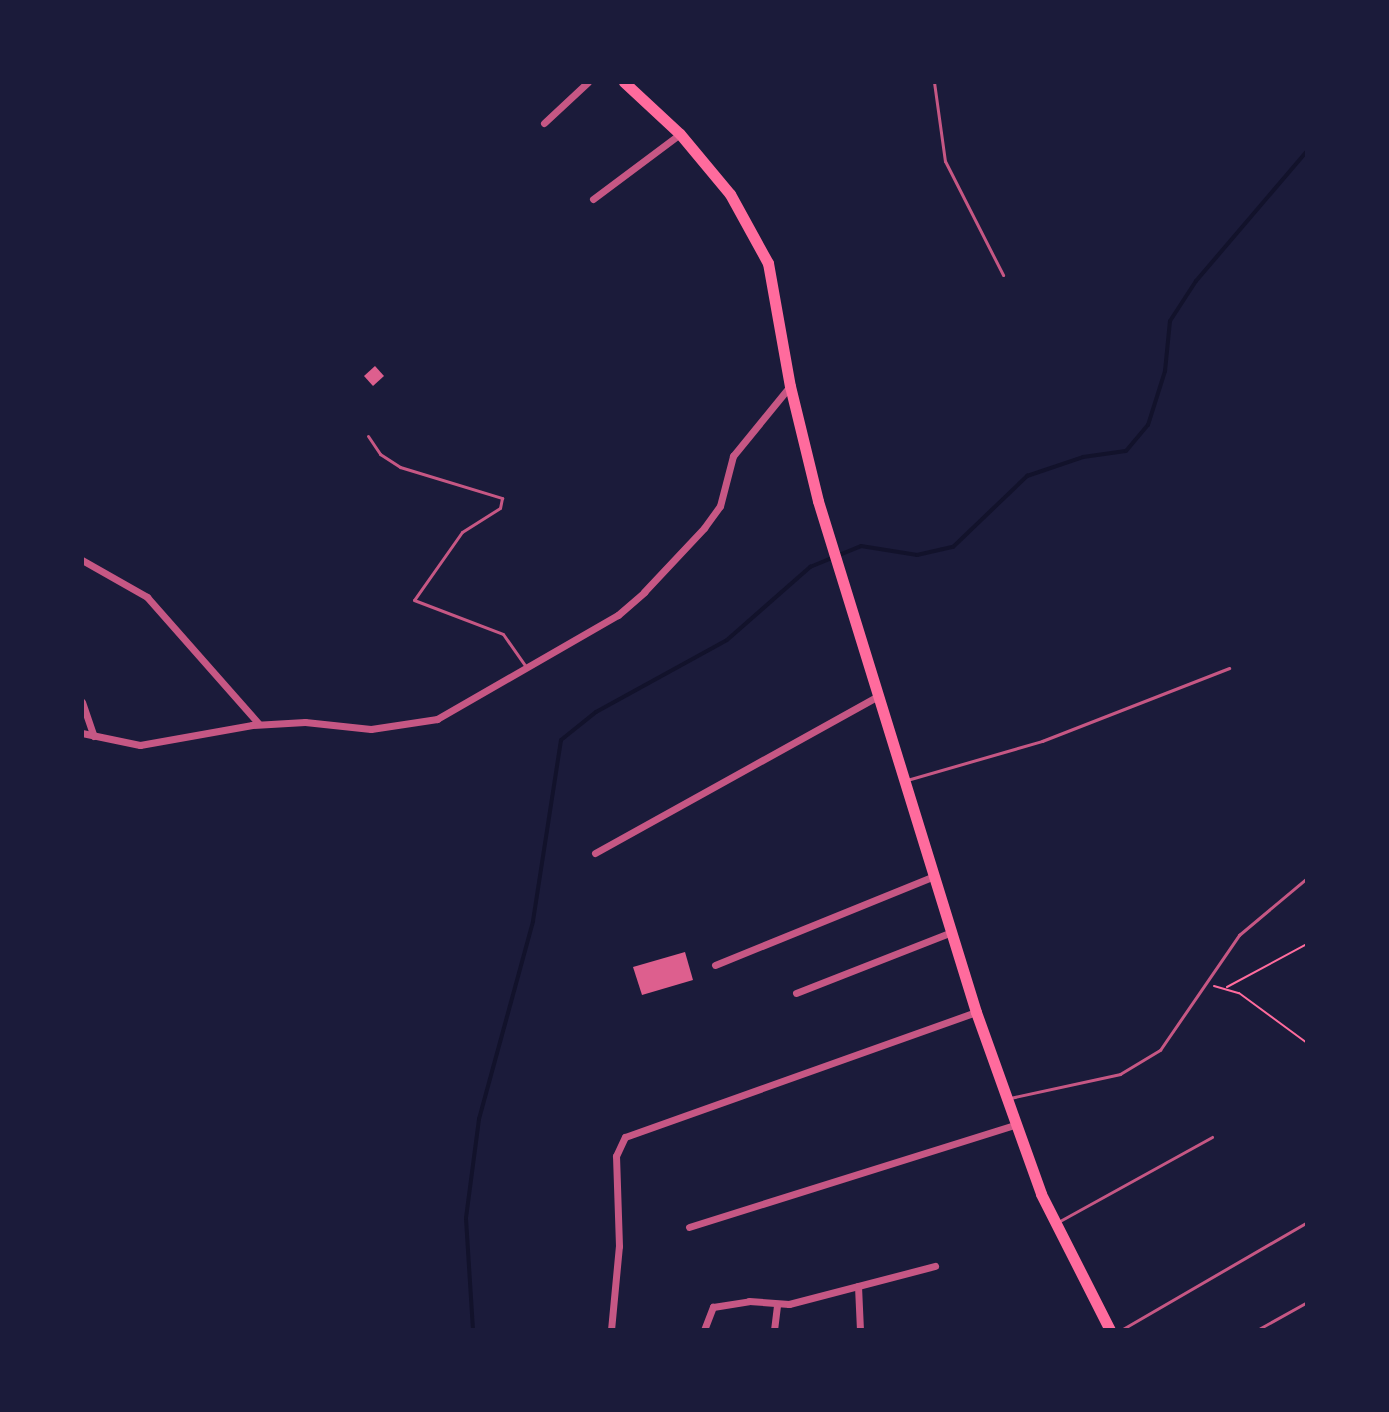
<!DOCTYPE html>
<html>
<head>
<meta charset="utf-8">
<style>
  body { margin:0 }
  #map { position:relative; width:1389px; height:1412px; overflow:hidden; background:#1b1b3a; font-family:"Roboto Condensed",sans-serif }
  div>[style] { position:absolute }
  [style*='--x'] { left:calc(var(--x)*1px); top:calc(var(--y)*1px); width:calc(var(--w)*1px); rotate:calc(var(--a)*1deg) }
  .stream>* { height:4px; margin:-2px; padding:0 2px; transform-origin:2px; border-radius:2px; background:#12122b }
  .building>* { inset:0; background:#dd5f8e }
  .path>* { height:2px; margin:-1px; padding:0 1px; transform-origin:1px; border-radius:1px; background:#ff6b9d }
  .service>* { height:3px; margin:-1.5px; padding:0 1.5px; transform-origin:1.5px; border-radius:1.5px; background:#c65784 }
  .minor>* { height:7px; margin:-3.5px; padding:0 3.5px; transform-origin:3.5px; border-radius:3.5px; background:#c65784 }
  .trunk>* { height:11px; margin:-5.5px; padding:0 5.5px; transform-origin:5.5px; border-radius:5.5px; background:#ff6b9d }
  span { translate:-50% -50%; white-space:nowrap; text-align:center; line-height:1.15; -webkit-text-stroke:8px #1b1b3a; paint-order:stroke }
  .frame { position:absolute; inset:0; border:84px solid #1b1b3a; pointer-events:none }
</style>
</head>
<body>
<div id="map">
  <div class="stream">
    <i style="--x:473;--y:1330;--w:112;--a:-93.6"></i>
    <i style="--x:466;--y:1218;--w:100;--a:-82.5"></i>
    <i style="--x:479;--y:1119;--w:205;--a:-74.7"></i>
    <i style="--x:533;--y:921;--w:183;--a:-81.2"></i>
    <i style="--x:561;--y:740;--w:45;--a:-38.7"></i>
    <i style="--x:596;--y:712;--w:149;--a:-28.8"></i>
    <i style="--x:727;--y:640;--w:111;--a:-41.3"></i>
    <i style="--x:810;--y:567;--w:55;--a:-22.4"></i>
    <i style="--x:861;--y:546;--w:57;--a:9.1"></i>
    <i style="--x:917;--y:555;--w:37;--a:-13"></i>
    <i style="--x:953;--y:547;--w:103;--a:-43.8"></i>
    <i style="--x:1027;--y:476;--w:59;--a:-18.7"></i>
    <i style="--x:1083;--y:457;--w:43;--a:-7.9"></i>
    <i style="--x:1126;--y:451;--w:34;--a:-50"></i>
    <i style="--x:1148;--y:425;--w:57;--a:-72.5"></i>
    <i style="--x:1165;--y:371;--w:50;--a:-84.3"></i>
    <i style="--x:1170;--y:321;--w:48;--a:-57"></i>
    <i style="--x:1196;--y:281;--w:171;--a:-49.5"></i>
  </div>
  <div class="building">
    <i style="clip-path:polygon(375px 366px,384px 376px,373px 386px,364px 376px)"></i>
    <i style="clip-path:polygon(685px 952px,693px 980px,642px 995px,633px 967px)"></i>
  </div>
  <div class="path">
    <i style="--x:1214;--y:986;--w:26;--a:16"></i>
    <i style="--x:1239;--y:993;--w:84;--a:36.3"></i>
    <i style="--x:1227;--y:987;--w:91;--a:-28.3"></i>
  </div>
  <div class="service">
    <i style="--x:934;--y:82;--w:80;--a:82.1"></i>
    <i style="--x:945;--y:161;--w:128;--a:63"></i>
    <i style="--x:368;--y:436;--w:22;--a:56"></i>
    <i style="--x:380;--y:454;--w:24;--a:33"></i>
    <i style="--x:400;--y:467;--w:107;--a:16.9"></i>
    <i style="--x:502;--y:498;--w:10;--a:101"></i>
    <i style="--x:500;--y:508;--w:45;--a:147.7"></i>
    <i style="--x:462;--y:532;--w:83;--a:125.2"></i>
    <i style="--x:414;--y:600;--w:95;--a:20.9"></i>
    <i style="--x:503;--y:634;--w:39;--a:55"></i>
    <i style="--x:907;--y:780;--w:141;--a:-16.1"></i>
    <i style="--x:1042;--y:741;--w:201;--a:-21.3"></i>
    <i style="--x:1010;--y:1098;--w:113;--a:-12.3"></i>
    <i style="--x:1120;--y:1074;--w:47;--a:-31"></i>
    <i style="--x:1160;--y:1050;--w:140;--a:-55.5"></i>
    <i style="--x:1239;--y:935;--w:89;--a:-40"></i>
    <i style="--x:1058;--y:1222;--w:176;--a:-28.9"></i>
    <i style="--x:1121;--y:1330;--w:215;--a:-30.1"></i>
    <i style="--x:1257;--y:1330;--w:57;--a:-29.2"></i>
  </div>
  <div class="minor">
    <i style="--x:544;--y:123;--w:60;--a:-43"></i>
    <i style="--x:593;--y:199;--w:109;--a:-36.8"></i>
    <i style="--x:82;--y:560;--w:75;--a:29.6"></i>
    <i style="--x:147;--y:597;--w:169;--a:48.6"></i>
    <i style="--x:82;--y:702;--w:36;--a:71"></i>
    <i style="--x:82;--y:733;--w:59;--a:11.7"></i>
    <i style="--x:140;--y:745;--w:114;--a:-10.1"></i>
    <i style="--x:252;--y:725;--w:53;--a:-3.2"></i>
    <i style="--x:305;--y:722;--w:66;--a:6.1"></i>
    <i style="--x:371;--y:729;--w:67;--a:-8.6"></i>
    <i style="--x:437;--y:719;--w:209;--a:-29.9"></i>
    <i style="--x:618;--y:615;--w:35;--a:-41"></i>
    <i style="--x:644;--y:592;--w:88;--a:-46.8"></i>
    <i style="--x:704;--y:528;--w:27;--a:-54"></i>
    <i style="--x:720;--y:506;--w:52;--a:-75.4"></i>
    <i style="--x:733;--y:456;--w:90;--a:-50.8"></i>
    <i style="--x:595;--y:853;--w:324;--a:-29"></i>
    <i style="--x:715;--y:965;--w:236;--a:-22.1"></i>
    <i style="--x:796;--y:993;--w:168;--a:-21.4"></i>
    <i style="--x:689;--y:1227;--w:341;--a:-17.4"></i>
    <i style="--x:858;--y:1286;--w:44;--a:87.4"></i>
    <i style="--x:611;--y:1330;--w:84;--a:-84.6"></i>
    <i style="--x:619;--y:1246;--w:90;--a:-91.9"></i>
    <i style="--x:616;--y:1156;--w:21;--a:-65"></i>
    <i style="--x:625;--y:1137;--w:373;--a:-19.6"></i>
    <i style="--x:704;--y:1330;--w:25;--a:-69"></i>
    <i style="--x:713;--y:1307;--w:36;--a:-9"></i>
    <i style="--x:749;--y:1301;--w:40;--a:4.3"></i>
    <i style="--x:789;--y:1304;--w:151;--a:-14.6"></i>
    <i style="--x:774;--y:1330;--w:25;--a:-83"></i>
  </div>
  <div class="trunk">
    <i style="--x:624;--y:82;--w:76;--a:42.9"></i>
    <i style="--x:680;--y:134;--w:78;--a:50.2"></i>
    <i style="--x:730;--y:194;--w:79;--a:61.2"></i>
    <i style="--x:768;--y:263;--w:125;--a:79.9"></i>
    <i style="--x:790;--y:386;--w:118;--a:76.3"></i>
    <i style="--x:818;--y:501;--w:535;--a:72.82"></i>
    <i style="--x:976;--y:1012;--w:193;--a:70.3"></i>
    <i style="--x:1041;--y:1194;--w:153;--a:63.1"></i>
  </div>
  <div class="frame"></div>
</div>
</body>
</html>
